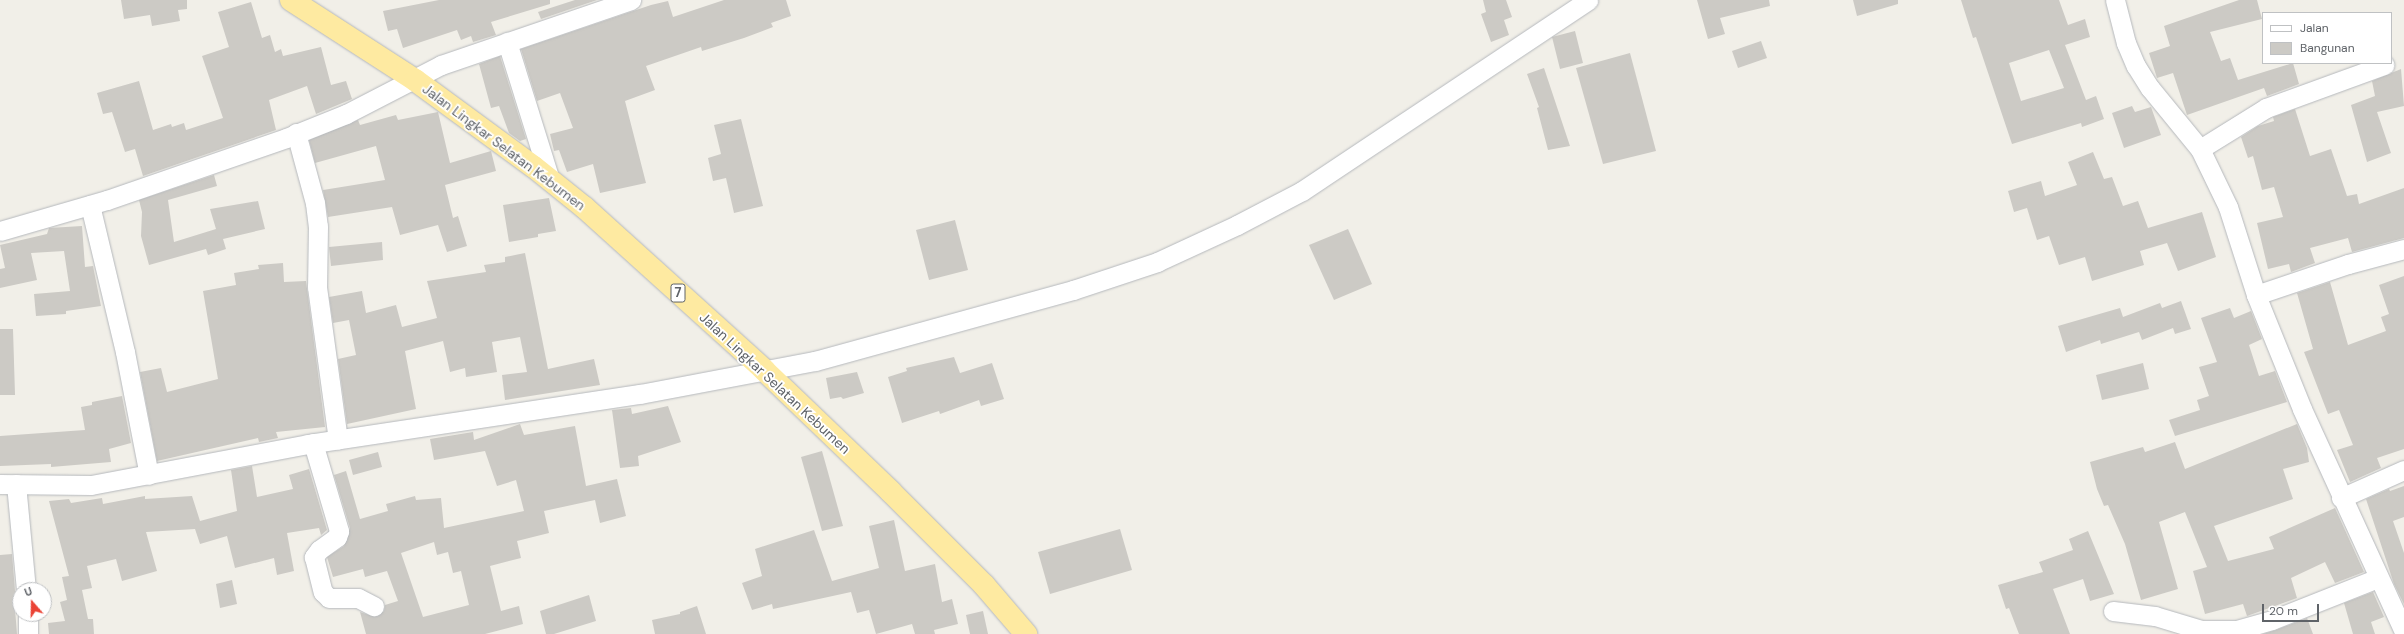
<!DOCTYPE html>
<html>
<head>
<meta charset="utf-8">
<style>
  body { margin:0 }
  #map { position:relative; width:2404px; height:634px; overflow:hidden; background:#f1efe8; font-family:"DM Sans",sans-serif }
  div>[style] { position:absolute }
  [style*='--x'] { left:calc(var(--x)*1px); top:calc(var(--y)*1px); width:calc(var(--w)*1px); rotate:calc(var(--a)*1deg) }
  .building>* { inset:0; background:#cccac5 }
  .roads { filter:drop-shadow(0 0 1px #b5b8bc) drop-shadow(0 0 1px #b5b8bc) }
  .minor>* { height:19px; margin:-9.5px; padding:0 9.5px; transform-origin:9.5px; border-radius:9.5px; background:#fff }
  .trunk>* { height:22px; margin:-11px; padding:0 11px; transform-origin:11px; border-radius:11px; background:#feeaa1 }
  span { translate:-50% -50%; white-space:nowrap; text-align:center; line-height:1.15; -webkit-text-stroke:3.5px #fff; paint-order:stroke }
  .shield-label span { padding:1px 3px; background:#fff; border:1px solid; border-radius:3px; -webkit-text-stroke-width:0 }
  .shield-label { font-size:13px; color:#5f6368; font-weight:700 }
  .street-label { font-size:14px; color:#5f6368 }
  .legend { position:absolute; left:2262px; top:12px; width:130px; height:52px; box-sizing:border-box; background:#fff; border:1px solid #bfc1c3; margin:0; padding:5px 7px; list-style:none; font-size:12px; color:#5f6368 }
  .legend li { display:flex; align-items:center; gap:8px; height:20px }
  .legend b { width:20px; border:1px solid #bfc1c3 }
  .north { position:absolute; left:12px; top:582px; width:40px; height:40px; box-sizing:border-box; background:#fff; border:1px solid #bfc1c3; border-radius:50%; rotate:340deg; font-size:11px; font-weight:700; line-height:16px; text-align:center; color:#5f6368 }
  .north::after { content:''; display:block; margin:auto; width:14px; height:18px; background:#ea4335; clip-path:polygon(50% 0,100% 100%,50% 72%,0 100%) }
  .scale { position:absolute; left:2262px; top:604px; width:57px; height:18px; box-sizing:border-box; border:2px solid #5f6368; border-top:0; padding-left:5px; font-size:12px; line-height:14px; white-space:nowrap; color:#5f6368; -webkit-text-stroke:3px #fff; paint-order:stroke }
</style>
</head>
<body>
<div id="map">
  <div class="building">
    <i style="clip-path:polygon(121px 0,187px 0,187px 9px,178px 10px,180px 21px,152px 26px,150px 15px,124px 19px)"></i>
    <i style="clip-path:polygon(439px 0,550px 0,550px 4px,491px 22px,496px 35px,473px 42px,471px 36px,461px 40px,457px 30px,403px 48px,397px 29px,388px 31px,383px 11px)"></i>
    <i style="clip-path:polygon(575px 0,597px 0,541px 19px,538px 12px)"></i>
    <i style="clip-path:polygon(724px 0,786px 0,791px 16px,771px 23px,773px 27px,744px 38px,702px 51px,701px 47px,646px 66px,655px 90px,625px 101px,646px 183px,600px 193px,593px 164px,567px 172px,559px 150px,554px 151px,550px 134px,573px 128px,560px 93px,537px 101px,521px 49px,651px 5px,668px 1px,673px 17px)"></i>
    <i style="clip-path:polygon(1483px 0,1506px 0,1512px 17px,1504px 20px,1509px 35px,1491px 42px,1481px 14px,1486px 12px)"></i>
    <i style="clip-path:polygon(1697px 0,1769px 0,1770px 6px,1720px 18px,1725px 34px,1708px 39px)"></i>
    <i style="clip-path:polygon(1853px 0,1898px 0,1898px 4px,1857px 16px)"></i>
    <i style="clip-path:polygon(evenodd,1961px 0,2059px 0,2068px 25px,2085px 19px,2090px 37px,2065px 45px,2086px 100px,2096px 96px,2104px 119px,2082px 127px,2081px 123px,2012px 144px,1976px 37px,1973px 38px,1961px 0,2049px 50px,2064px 88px,2021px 101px,2009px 63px,2049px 50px)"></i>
    <i style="clip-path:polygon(2239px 0,2257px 0,2262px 19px,2210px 32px,2221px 61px,2230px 58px,2238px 80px,2293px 63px,2299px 84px,2267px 96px,2264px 88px,2187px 115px,2173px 73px,2157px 78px,2149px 53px,2170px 46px,2164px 26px)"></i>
    <i style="clip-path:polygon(251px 2px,262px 38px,270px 35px,275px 52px,281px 49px,283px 56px,321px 47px,331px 85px,346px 81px,352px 99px,316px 114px,307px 86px,269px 100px,276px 130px,143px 176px,135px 149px,125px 152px,112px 112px,103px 114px,97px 93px,139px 81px,153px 130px,171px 124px,172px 127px,184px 123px,186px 130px,223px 118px,202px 56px,229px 47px,218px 12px)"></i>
    <i style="clip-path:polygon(1575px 31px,1583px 63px,1560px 69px,1552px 37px)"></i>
    <i style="clip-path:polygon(1761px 41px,1767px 58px,1738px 68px,1732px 51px)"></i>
    <i style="clip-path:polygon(1630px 53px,1656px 151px,1603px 164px,1576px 68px)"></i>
    <i style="clip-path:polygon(500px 56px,526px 139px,520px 141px,509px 133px,499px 106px,491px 108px,479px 64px)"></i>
    <i style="clip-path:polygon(1544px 68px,1570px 146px,1548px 150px,1537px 108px,1539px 107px,1527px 74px)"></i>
    <i style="clip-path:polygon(2401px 69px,2404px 106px,2377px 112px,2391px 153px,2367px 162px,2351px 105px,2375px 96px,2372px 81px)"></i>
    <i style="clip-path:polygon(2132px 106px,2135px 112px,2151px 107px,2161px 135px,2124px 148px,2112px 113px)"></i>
    <i style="clip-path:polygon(2295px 109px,2310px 156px,2331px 149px,2347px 196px,2357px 194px,2359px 204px,2404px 188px,2404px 238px,2352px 252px,2348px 238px,2310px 248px,2315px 263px,2291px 272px,2289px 264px,2268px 269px,2257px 223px,2283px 217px,2274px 187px,2262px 190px,2253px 156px,2248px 158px,2241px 137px,2258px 126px,2274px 121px,2273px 117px)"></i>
    <i style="clip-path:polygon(438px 112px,450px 163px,491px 151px,496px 171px,445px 185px,453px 218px,458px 216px,467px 246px,447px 252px,438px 225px,400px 235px,392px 207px,328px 217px,323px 190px,385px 180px,376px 146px,315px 163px,309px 140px,358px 120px,360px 125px,396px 115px,398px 120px)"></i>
    <i style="clip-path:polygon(741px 119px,763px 206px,734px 213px,726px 178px,713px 181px,708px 158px,721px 154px,714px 125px)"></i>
    <i style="clip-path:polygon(2093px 152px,2104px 179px,2112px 177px,2123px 206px,2138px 201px,2148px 228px,2202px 212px,2216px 257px,2178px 271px,2167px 243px,2140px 251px,2144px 265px,2092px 281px,2085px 257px,2059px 265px,2049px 236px,2037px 240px,2027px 208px,2014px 212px,2008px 191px,2041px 181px,2045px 196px,2077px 185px,2068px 162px)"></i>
    <i style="clip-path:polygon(214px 175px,217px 186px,168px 200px,174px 242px,216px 229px,210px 209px,258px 201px,265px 229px,223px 239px,226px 249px,208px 255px,206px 249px,149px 265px,141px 236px,142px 212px,139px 200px)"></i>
    <i style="clip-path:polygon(549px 198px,556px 231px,538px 234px,538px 237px,509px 242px,503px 205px)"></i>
    <i style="clip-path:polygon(955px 220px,968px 270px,929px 280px,916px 230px)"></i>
    <i style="clip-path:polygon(82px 226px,85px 267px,93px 266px,101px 306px,66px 311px,66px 314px,36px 316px,34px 294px,70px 291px,64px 251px,31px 253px,37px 280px,0 288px,0 269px,5px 268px,0 245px,47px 234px,49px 228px)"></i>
    <i style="clip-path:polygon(1348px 229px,1372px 284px,1334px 300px,1309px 245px)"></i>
    <i style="clip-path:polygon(382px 242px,383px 260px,331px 266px,329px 247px)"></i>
    <i style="clip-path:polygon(525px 253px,548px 369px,594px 359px,600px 385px,505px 400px,502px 375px,527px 372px,520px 337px,492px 342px,497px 372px,466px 377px,465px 368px,450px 372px,443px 341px,405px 351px,416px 409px,347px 424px,338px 359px,356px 355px,349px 320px,333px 323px,329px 297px,362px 291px,366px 313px,396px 305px,402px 327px,437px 318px,427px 281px,486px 272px,484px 265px,505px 262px,505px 257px)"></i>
    <i style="clip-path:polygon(283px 263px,284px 282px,306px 281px,325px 427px,276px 432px,278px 438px,259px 442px,258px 438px,157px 461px,140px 372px,161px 368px,167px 392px,218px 379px,203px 291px,236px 285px,234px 273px,259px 269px,258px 265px)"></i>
    <i style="clip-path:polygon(2404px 276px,2404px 449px,2377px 458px,2381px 468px,2350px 482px,2337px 450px,2353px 445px,2339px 410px,2328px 414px,2304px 352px,2313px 349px,2297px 293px,2330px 282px,2348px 345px,2386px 331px,2381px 317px,2389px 314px,2379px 285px)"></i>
    <i style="clip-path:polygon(2181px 301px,2191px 329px,2175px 334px,2173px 328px,2142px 340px,2139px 332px,2101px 344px,2100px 340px,2066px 352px,2058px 326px,2120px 308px,2123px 317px,2160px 303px,2162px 308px)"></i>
    <i style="clip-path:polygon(2230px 308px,2234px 318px,2251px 311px,2262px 339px,2249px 345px,2259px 376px,2275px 371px,2287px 402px,2175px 436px,2169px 420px,2200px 410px,2197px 400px,2209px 396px,2199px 367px,2217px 362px,2201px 318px)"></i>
    <i style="clip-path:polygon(0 329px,13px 329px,15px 395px,0 395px)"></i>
    <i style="clip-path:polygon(954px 357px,960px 373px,992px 363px,1004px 399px,981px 406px,979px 400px,940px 414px,939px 411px,902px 423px,888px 377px,907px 371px,906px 368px)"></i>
    <i style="clip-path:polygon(2143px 363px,2149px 389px,2102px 400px,2096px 375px)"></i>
    <i style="clip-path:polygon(857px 372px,864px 393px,843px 399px,841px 397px,830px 399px,826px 378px)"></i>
    <i style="clip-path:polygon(122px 396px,131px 443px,109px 449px,111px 462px,51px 467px,51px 464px,0 466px,0 436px,85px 430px,81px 407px,92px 405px,92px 402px)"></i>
    <i style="clip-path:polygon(668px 406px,681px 442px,638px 456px,639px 466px,620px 468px,612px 410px,631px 408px,632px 414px)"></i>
    <i style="clip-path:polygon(evenodd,520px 424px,524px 435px,575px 426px,586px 486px,617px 479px,626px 516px,600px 523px,595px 500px,544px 511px,549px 533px,517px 541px,521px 558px,490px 566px,501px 611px,519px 606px,523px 624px,485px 634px,366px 634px,360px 612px,375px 617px,384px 611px,385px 605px,398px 601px,387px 571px,365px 577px,363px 569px,333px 577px,327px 557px,344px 546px,350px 528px,334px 475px,346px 471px,360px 519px,388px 511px,386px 504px,415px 496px,416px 500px,441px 498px,444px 528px,524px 511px,516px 480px,497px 486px,485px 451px,434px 460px,430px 439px,473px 432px,474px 440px,520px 424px,434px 542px,437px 555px,448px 552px,453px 573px,461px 571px,469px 605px,423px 617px,401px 553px,434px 542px)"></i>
    <i style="clip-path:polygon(2297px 424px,2307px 448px,2309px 462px,2283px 469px,2293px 499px,2214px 526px,2228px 561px,2274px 549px,2269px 537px,2335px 508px,2364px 572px,2335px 583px,2325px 562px,2291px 578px,2297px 598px,2247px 616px,2243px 604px,2205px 614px,2193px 571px,2207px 567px,2185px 512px,2159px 522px,2178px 589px,2141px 600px,2125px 544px,2108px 505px,2104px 506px,2097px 489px,2090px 462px,2143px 447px,2145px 452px,2175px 442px,2185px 469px)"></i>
    <i style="clip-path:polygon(822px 451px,843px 526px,822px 531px,801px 457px)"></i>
    <i style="clip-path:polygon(378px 452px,382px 467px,353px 475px,349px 460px)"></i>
    <i style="clip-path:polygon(252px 466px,257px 497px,293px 489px,289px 475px,309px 469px,327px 530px,321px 535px,319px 528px,287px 533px,294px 571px,277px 575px,274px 558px,235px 568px,227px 536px,200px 544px,195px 529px,146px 532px,157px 571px,122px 581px,116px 559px,87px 566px,92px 588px,82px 590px,88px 619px,93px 619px,94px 634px,49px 634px,48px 623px,65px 621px,60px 602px,67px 600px,62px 577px,69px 576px,49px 501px,69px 499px,71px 503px,102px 498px,103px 504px,145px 496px,145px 499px,192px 496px,200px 521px,237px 511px,231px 470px)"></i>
    <i style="clip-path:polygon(2404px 486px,2404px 517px,2393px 521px,2404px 553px,2404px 604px,2394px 584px,2366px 499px,2389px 489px,2390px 491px)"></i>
    <i style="clip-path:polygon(894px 520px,905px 571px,935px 564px,942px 602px,952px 599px,958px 624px,934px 630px,935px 634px,915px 634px,912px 624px,876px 634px,869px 610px,857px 613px,851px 592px,773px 609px,772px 604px,752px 610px,742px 583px,762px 576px,755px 549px,814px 530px,832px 581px,879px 568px,869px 526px)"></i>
    <i style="clip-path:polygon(1120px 529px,1132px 570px,1050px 594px,1038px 552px)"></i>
    <i style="clip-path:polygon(2088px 531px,2114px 594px,2090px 601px,2083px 579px,2053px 589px,2070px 634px,2019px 634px,2009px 608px,2006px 609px,1998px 585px,2043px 572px,2039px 562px,2073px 550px,2069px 539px)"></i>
    <i style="clip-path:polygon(12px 554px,15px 591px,20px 599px,20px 607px,15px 609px,17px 634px,0 634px,0 555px)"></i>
    <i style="clip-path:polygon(232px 580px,237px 604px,220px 608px,216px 584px)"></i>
    <i style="clip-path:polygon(2373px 592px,2384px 617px,2371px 622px,2375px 634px,2353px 634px,2344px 603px)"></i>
    <i style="clip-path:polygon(589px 595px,596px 621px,554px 634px,546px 634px,540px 611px)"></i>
    <i style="clip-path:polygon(697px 606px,706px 634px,655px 634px,652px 620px,680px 614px,680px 612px)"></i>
    <i style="clip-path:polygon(983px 611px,988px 634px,970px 634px,966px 615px)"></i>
    <i style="clip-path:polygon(2307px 618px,2313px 634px,2263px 634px,2276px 630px)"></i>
  </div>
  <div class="roads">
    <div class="minor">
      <i style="--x:2115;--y:0;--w:44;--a:75.7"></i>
      <i style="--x:2126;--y:43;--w:25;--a:67"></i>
      <i style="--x:2136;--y:66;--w:26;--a:58"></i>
      <i style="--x:2150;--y:88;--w:79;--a:50.7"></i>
      <i style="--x:2200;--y:149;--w:64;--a:64.2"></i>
      <i style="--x:2228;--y:207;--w:92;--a:72.3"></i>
      <i style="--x:2256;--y:295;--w:123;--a:68"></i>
      <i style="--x:2302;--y:409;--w:245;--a:65.4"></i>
      <i style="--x:507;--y:42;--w:145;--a:72.7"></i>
      <i style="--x:296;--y:133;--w:73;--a:74.8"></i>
      <i style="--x:315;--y:203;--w:23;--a:83"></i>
      <i style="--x:318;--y:226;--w:61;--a:90.9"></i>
      <i style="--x:317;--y:287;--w:154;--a:82.2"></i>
      <i style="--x:2200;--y:149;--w:78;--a:-31.8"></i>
      <i style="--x:2266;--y:108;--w:126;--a:-20"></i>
      <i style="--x:90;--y:205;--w:151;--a:76.6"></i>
      <i style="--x:125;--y:352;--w:125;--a:79"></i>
      <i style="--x:0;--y:231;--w:111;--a:-16.2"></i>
      <i style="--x:107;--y:200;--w:189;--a:-19.1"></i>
      <i style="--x:286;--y:138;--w:65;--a:-21.8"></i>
      <i style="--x:346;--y:114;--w:107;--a:-27.3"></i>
      <i style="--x:441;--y:65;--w:201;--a:-18.9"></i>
      <i style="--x:2256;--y:295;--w:97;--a:-18.6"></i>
      <i style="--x:2348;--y:264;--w:58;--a:-15"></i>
      <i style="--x:313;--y:443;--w:92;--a:73.5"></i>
      <i style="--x:339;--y:531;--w:6;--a:108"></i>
      <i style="--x:337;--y:537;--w:22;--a:144"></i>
      <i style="--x:319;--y:550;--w:9;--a:126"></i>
      <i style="--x:314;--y:557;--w:36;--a:76"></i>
      <i style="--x:323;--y:592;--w:8;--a:45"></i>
      <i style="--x:329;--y:598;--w:29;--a:0"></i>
      <i style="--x:358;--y:598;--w:18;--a:27"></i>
      <i style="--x:0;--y:484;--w:91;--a:0.6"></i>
      <i style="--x:91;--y:485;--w:221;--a:-10.7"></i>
      <i style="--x:308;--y:444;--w:336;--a:-8.6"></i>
      <i style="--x:640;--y:394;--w:178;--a:-10.7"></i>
      <i style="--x:815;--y:361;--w:268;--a:-15.4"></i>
      <i style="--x:1073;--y:290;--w:89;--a:-18.4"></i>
      <i style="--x:1157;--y:262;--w:88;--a:-24.8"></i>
      <i style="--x:1237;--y:225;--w:73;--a:-27.6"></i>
      <i style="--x:1302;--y:191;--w:344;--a:-33.7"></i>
      <i style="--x:16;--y:484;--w:106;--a:84.6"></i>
      <i style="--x:2341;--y:498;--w:69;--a:-24"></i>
      <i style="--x:2113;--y:611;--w:42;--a:6.8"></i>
      <i style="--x:2155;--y:616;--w:48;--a:16.9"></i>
      <i style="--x:2201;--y:630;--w:36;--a:0"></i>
      <i style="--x:2237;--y:630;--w:36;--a:-16"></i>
      <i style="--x:2272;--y:620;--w:114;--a:-21.6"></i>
      <i style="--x:28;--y:614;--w:20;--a:90"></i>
    </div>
    <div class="trunk">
      <i style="--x:291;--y:0;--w:148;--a:32.8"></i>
      <i style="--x:415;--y:80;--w:147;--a:36.2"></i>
      <i style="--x:534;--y:167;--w:65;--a:38.8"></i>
      <i style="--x:585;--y:208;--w:241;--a:42.1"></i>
      <i style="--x:764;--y:370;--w:175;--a:43.8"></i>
      <i style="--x:890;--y:491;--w:133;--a:45"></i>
      <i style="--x:984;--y:585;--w:65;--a:49.4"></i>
    </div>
  </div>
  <div class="shield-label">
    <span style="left:678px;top:293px">7</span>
  </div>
  <div class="street-label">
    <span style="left:504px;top:147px;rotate:37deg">Jalan Lingkar Selatan Kebumen</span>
    <span style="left:775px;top:383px;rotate:43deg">Jalan Lingkar Selatan Kebumen</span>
  </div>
  <ul class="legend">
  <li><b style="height:5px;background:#fff"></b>Jalan</li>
  <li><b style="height:11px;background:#cccac5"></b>Bangunan</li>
  </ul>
  <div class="north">U</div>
  <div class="scale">20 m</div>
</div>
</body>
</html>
